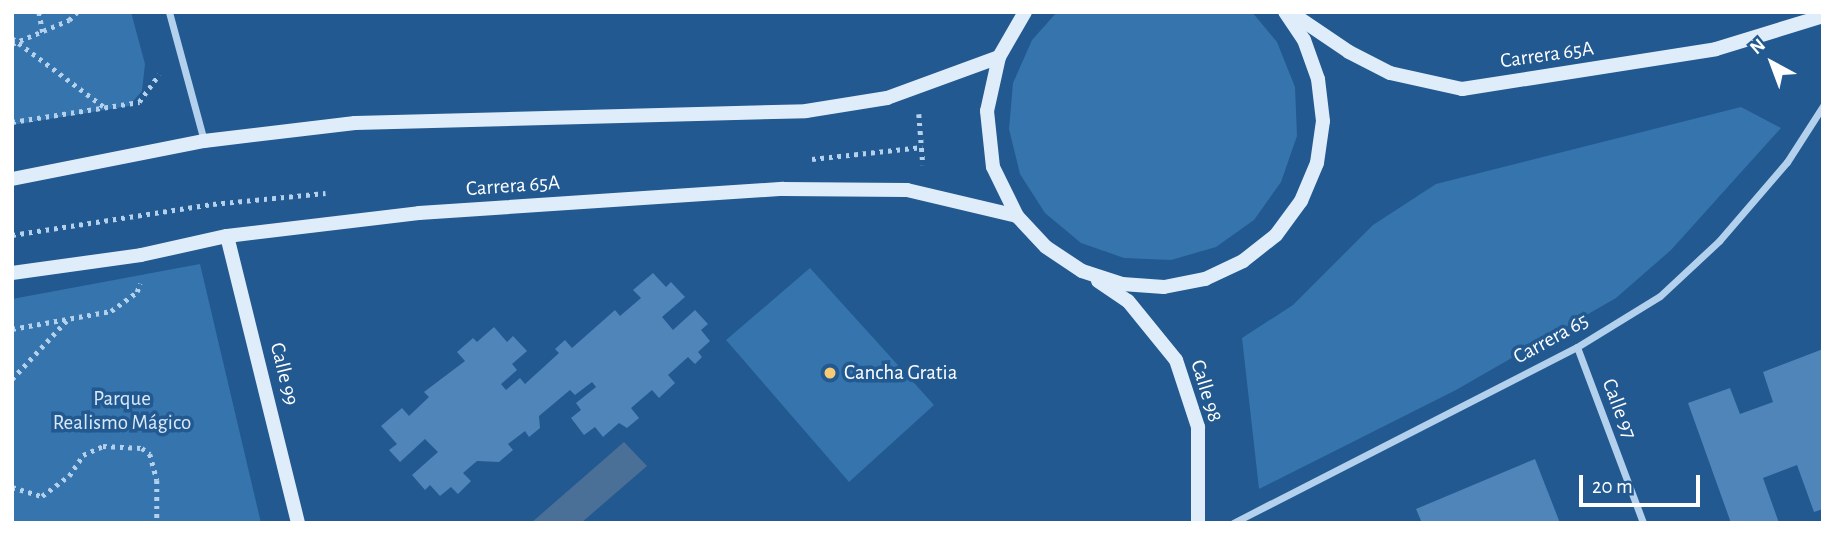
<!DOCTYPE html>
<html>
<head>
<meta charset="utf-8">
<style>
  body { margin:0 }
  #map { position:relative; width:1835px; height:535px; overflow:hidden; background:#225990; font-family:"Alegreya Sans",sans-serif }
  div>[style] { position:absolute }
  [style*='--x'] { left:calc(var(--x)*1px); top:calc(var(--y)*1px); width:calc(var(--w)*1px); rotate:calc(var(--a)*1deg) }
  .green>* { inset:0; background:#3674ad }
  .water>* { inset:0; background:#4a7097 }
  .building>* { inset:0; background:#4f85b8 }
  .path>* { height:4.5px; margin-top:-2.25px; transform-origin:0; background:repeating-linear-gradient(90deg,#b3d1ec 0 3.5px,transparent 0 8.5px) }
  .street>* { height:7px; margin:-3.5px; padding:0 3.5px; transform-origin:3.5px; border-radius:3.5px; background:#b3d1ec }
  .secondary>* { height:14px; margin:-7px; padding:0 7px; transform-origin:7px; border-radius:7px; background:#dfecf9 }
  .dots>* { width:19px; height:19px; translate:-50% -50%; box-sizing:border-box; border:4px solid #225990; border-radius:50% }
  span { translate:-50% -50%; white-space:nowrap; text-align:center; line-height:1.15; -webkit-text-stroke:7px #225990; paint-order:stroke }
  .street-label { font-size:21px; color:#fff }
  .poi-label { font-size:21px; color:#fff }
  .left { translate:0 -50%; text-align:left }
  .park-label { font-size:21px; color:#d9e9f9 }
  .frame { position:absolute; inset:0; border:14px solid #fff; pointer-events:none }
  .north { position:absolute; left:1737px; top:28px; width:70px; height:70px; -webkit-text-stroke:5px #225990; paint-order:stroke; rotate:319deg; font-size:19px; font-weight:700; line-height:28px; text-align:center; color:#fff }
  .north::after { content:''; display:block; margin:auto; width:24px; height:32px; background:#fff; clip-path:polygon(50% 0,100% 100%,50% 72%,0 100%) }
  .scale { position:absolute; left:1579px; top:475px; width:121px; height:32px; box-sizing:border-box; border:4px solid #fff; border-top:0; padding-left:9px; font-size:21px; line-height:24px; white-space:nowrap; color:#fff; -webkit-text-stroke:5px #225990; paint-order:stroke }
</style>
</head>
<body>
<div id="map">
  <div class="green">
    <i style="clip-path:polygon(12px 12px,131px 12px,145px 64px,142px 91px,129px 106px,12px 125px)"></i>
    <i style="clip-path:polygon(1057px 12px,1252px 12px,1277px 42px,1295px 87px,1297px 136px,1281px 182px,1254px 220px,1216px 247px,1171px 260px,1124px 258px,1081px 243px,1045px 213px,1020px 174px,1009px 129px,1013px 83px,1032px 40px)"></i>
    <i style="clip-path:polygon(1741px 107px,1781px 128px,1671px 250px,1616px 298px,1456px 390px,1259px 489px,1242px 338px,1293px 305px,1373px 225px,1436px 184px)"></i>
    <i style="clip-path:polygon(200px 264px,261px 523px,12px 523px,12px 299px)"></i>
    <i style="clip-path:polygon(810px 268px,934px 405px,849px 482px,726px 340px)"></i>
  </div>
  <div class="water">
    <i style="clip-path:polygon(624px 442px,647px 466px,581px 523px,531px 523px)"></i>
  </div>
  <div class="building">
    <i style="clip-path:polygon(653px 273px,666px 287px,671px 282px,685px 297px,662px 317px,673px 330px,695px 310px,708px 324px,701px 330px,710px 341px,698px 352px,702px 357px,695px 364px,688px 357px,668px 375px,675px 383px,659px 398px,652px 390px,631px 408px,639px 418px,627px 428px,619px 423px,603px 437px,595px 427px,584px 435px,571px 418px,581px 410px,576px 403px,596px 387px,592px 382px,575px 395px,570px 390px,539px 416px,540px 428px,529px 437px,525px 431px,508px 444px,513px 450px,499px 462px,477px 461px,463px 473px,471px 481px,458px 494px,451px 487px,440px 496px,430px 485px,425px 490px,412px 475px,438px 452px,425px 439px,400px 462px,389px 450px,397px 444px,381px 426px,402px 408px,409px 416px,429px 397px,424px 392px,465px 361px,457px 352px,473px 338px,477px 342px,494px 327px,507px 342px,513px 336px,527px 351px,512px 364px,517px 370px,501px 384px,506px 390px,520px 378px,525px 384px,559px 353px,555px 349px,565px 340px,572px 348px,615px 310px,620px 316px,641px 298px,633px 290px)"></i>
    <i style="clip-path:polygon(1823px 349px,1823px 509px,1814px 512px,1797px 465px,1763px 478px,1779px 523px,1731px 523px,1688px 403px,1730px 388px,1740px 414px,1773px 402px,1763px 372px)"></i>
    <i style="clip-path:polygon(1535px 459px,1560px 523px,1422px 523px,1416px 509px)"></i>
  </div>
  <div class="path">
    <i style="--x:39;--y:12;--w:21;--a:79"></i>
    <i style="--x:12;--y:38;--w:114;--a:36.8"></i>
    <i style="--x:12;--y:44;--w:62;--a:-22.8"></i>
    <i style="--x:69;--y:20;--w:11;--a:-45"></i>
    <i style="--x:919;--y:114;--w:51;--a:85.5"></i>
    <i style="--x:12;--y:122;--w:129;--a:-8.9"></i>
    <i style="--x:139;--y:102;--w:34;--a:-54"></i>
    <i style="--x:812;--y:159;--w:111;--a:-6.2"></i>
    <i style="--x:12;--y:235;--w:203;--a:-8.8"></i>
    <i style="--x:213;--y:204;--w:113;--a:-5.6"></i>
    <i style="--x:12;--y:329;--w:101;--a:-10.3"></i>
    <i style="--x:111;--y:311;--w:32;--a:-36"></i>
    <i style="--x:137;--y:292;--w:9;--a:-72"></i>
    <i style="--x:12;--y:379;--w:82;--a:-47"></i>
    <i style="--x:12;--y:487;--w:31;--a:17"></i>
    <i style="--x:42;--y:496;--w:34;--a:-37"></i>
    <i style="--x:69;--y:476;--w:25;--a:-56"></i>
    <i style="--x:83;--y:455;--w:22;--a:-24"></i>
    <i style="--x:103;--y:446;--w:39;--a:3"></i>
    <i style="--x:142;--y:448;--w:10;--a:37"></i>
    <i style="--x:150;--y:454;--w:27;--a:75"></i>
    <i style="--x:157;--y:480;--w:43;--a:90"></i>
  </div>
  <div class="street">
    <i style="--x:169;--y:12;--w:134;--a:74.8"></i>
    <i style="--x:1577;--y:347;--w:188;--a:69.4"></i>
    <i style="--x:1233;--y:523;--w:386;--a:-27.1"></i>
    <i style="--x:1577;--y:347;--w:97;--a:-31.6"></i>
    <i style="--x:1660;--y:296;--w:81;--a:-43"></i>
    <i style="--x:1719;--y:241;--w:104;--a:-49.3"></i>
    <i style="--x:1787;--y:162;--w:67;--a:-57.3"></i>
  </div>
  <div class="secondary">
    <i style="--x:1025;--y:12;--w:52;--a:120"></i>
    <i style="--x:999;--y:57;--w:55;--a:102.5"></i>
    <i style="--x:987;--y:111;--w:56;--a:83.9"></i>
    <i style="--x:993;--y:167;--w:55;--a:63.9"></i>
    <i style="--x:1017;--y:216;--w:42;--a:46.9"></i>
    <i style="--x:1046;--y:247;--w:43;--a:33.7"></i>
    <i style="--x:1082;--y:271;--w:42;--a:18"></i>
    <i style="--x:1122;--y:284;--w:42;--a:4.1"></i>
    <i style="--x:1164;--y:287;--w:42;--a:-11"></i>
    <i style="--x:1205;--y:279;--w:42;--a:-25.3"></i>
    <i style="--x:1243;--y:261;--w:42;--a:-38.2"></i>
    <i style="--x:1276;--y:235;--w:42;--a:-53.7"></i>
    <i style="--x:1301;--y:201;--w:41;--a:-67.2"></i>
    <i style="--x:1317;--y:163;--w:42;--a:-81.9"></i>
    <i style="--x:1323;--y:121;--w:42;--a:-96.8"></i>
    <i style="--x:1318;--y:79;--w:41;--a:-109.7"></i>
    <i style="--x:1304;--y:40;--w:34;--a:-124"></i>
    <i style="--x:1290;--y:12;--w:71;--a:34.1"></i>
    <i style="--x:1349;--y:52;--w:46;--a:27.1"></i>
    <i style="--x:1390;--y:73;--w:74;--a:12.5"></i>
    <i style="--x:1462;--y:89;--w:257;--a:-8.9"></i>
    <i style="--x:1716;--y:49;--w:112;--a:-17.1"></i>
    <i style="--x:12;--y:179;--w:196;--a:-11.2"></i>
    <i style="--x:204;--y:141;--w:152;--a:-6.8"></i>
    <i style="--x:355;--y:123;--w:451;--a:-1.5"></i>
    <i style="--x:806;--y:111;--w:82;--a:-9.1"></i>
    <i style="--x:887;--y:98;--w:119;--a:-20.1"></i>
    <i style="--x:227;--y:236;--w:296;--a:76.1"></i>
    <i style="--x:12;--y:273;--w:130;--a:-7.9"></i>
    <i style="--x:141;--y:255;--w:88;--a:-12.5"></i>
    <i style="--x:227;--y:236;--w:193;--a:-6.8"></i>
    <i style="--x:419;--y:213;--w:365;--a:-3.8"></i>
    <i style="--x:783;--y:189;--w:124;--a:0.5"></i>
    <i style="--x:907;--y:190;--w:113;--a:13.3"></i>
    <i style="--x:1098;--y:281;--w:36;--a:34"></i>
    <i style="--x:1128;--y:301;--w:76;--a:50.9"></i>
    <i style="--x:1176;--y:360;--w:71;--a:71.8"></i>
    <i style="--x:1198;--y:427;--w:96;--a:90"></i>
  </div>
  <div class="dots">
    <i style="left:830px;top:373px;background:#f8ca76"></i>
  </div>
  <div class="street-label">
    <span style="left:1547px;top:55px;rotate:-8deg">Carrera 65A</span>
    <span style="left:513px;top:186px;rotate:-4deg">Carrera 65A</span>
    <span style="left:1551px;top:339px;rotate:-29deg">Carrera 65</span>
    <span style="left:284px;top:374px;rotate:76deg">Calle 99</span>
    <span style="left:1206px;top:391px;rotate:73deg">Calle 98</span>
    <span style="left:1619px;top:409px;rotate:69deg">Calle 97</span>
  </div>
  <div class="poi-label">
    <span class="left" style="left:844px;top:373px">Cancha Gratia</span>
  </div>
  <div class="park-label">
    <span style="left:122px;top:411px">Parque<br>Realismo Mágico</span>
  </div>
  <div class="frame"></div>
  <div class="north">N</div>
  <div class="scale">20 m</div>
</div>
</body>
</html>
